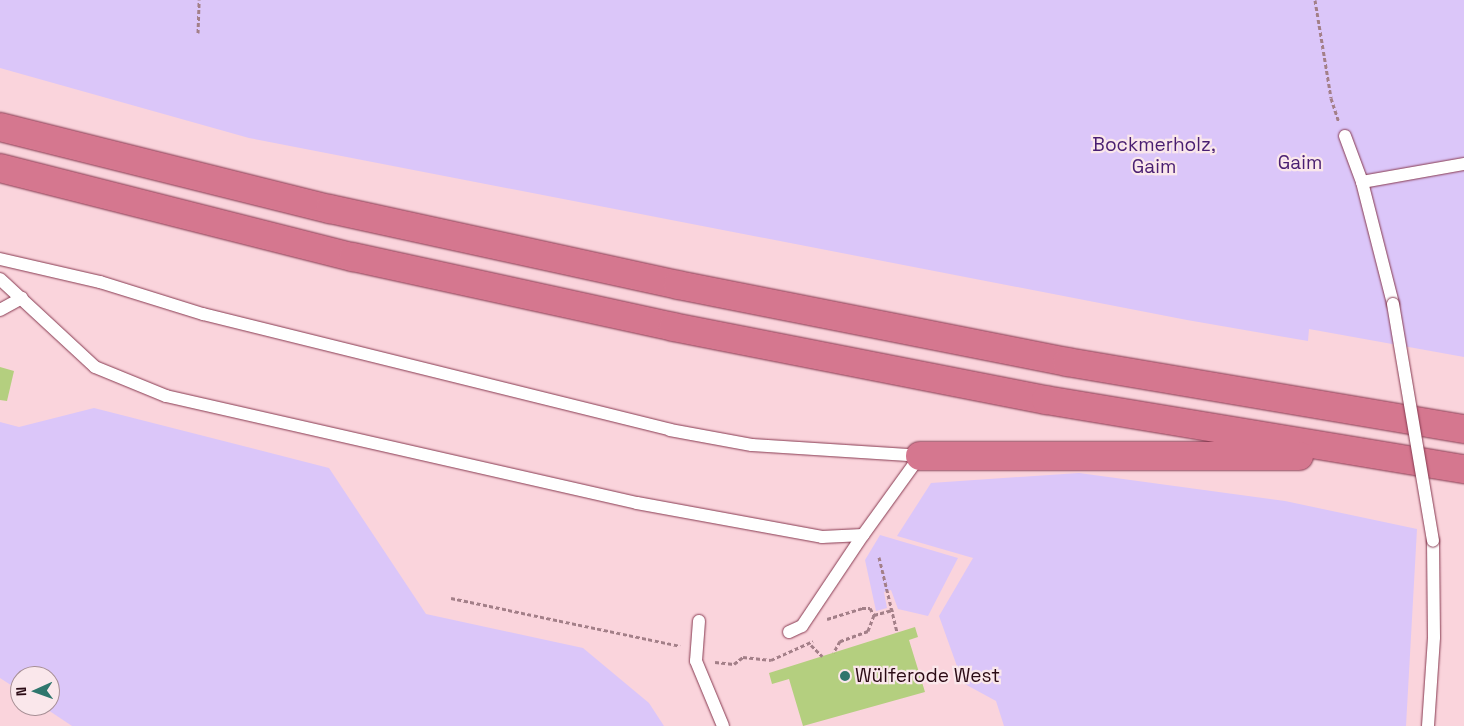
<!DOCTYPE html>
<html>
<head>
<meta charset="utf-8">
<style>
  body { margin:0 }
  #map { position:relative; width:1464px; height:726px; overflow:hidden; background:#fad4dc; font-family:"Space Grotesk",sans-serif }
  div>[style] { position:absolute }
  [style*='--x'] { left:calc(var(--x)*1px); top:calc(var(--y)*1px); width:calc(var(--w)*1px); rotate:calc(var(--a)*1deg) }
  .green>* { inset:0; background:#dbc6f9 }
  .building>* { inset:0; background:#b4cf7f }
  .path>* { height:3px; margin-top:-1.5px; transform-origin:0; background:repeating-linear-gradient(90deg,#a37f88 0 4px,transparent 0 6.5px) }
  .roads { filter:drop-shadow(0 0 1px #873950) drop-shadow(0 0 1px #873950) }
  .service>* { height:12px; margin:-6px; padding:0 6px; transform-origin:6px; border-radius:6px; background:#fff }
  .motorway>* { height:28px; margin:-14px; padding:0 14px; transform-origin:14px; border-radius:14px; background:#d5778f }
  .bridges { filter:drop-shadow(0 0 1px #873950) drop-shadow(0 0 1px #873950) }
  .service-bridge>* { height:12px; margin:-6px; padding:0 6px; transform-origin:6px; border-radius:6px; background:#fff }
  .dots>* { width:14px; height:14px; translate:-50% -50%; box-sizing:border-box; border:2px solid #fae7eb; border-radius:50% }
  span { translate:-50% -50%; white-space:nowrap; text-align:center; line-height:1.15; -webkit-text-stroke:4.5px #fae7eb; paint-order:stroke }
  .park-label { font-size:19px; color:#491e71 }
  .poi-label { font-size:19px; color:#2b0b15 }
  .left { translate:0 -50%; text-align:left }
  .north { position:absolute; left:10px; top:666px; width:50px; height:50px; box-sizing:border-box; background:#fae7eb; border:1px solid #a78f95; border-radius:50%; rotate:268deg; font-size:14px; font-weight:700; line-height:20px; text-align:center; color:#2b0b15 }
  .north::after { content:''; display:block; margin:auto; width:18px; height:22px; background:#2f766d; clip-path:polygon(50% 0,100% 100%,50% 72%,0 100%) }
</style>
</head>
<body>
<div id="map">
  <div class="green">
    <i style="clip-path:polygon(0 0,1464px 0,1464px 357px,1309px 329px,1308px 341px,1187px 320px,249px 138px,0 68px)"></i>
    <i style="clip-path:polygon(94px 408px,329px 468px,426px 614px,583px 648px,649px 703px,664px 726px,72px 726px,42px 706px,50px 706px,50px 676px,20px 676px,20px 691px,0 678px,0 422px,19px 427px)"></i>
    <i style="clip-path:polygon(1079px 473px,1285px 501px,1417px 529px,1406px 726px,1004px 726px,996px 701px,963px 683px,939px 616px,973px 558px,897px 536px,931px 483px)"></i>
    <i style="clip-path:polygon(880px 535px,958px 558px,928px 616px,898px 609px,891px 590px,884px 592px,887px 608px,876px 611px,865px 560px)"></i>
  </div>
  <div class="building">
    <i style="clip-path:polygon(0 367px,14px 371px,7px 401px,0 400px)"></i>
    <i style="clip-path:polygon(915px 627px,918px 637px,909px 640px,925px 692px,803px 726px,789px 679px,772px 684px,769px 673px)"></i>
  </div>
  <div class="path">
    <i style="--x:1315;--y:0;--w:99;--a:80.7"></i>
    <i style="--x:1331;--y:98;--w:25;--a:72"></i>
    <i style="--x:198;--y:33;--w:33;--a:-88"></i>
    <i style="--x:879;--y:557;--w:77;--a:76.5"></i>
    <i style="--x:451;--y:598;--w:234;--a:11.8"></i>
    <i style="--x:874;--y:615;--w:20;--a:-15"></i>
    <i style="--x:827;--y:619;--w:37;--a:-17"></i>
    <i style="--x:862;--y:608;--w:8;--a:0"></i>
    <i style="--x:870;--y:608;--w:8;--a:60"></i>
    <i style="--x:874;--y:615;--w:17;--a:111"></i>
    <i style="--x:868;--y:631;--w:30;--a:160"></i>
    <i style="--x:840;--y:641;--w:13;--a:119"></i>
    <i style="--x:811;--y:645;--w:16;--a:45"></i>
    <i style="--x:715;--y:662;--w:19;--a:6"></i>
    <i style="--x:734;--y:664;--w:11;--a:-38"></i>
    <i style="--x:743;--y:657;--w:28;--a:6"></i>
    <i style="--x:771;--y:660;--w:46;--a:-24.3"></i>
  </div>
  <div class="roads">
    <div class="service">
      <i style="--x:1345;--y:136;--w:49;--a:69.7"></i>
      <i style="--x:1362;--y:182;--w:126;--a:75.7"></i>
      <i style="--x:1362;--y:182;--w:104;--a:-10"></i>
      <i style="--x:0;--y:259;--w:103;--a:13"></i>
      <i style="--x:100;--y:282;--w:108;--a:17.3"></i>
      <i style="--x:203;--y:314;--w:481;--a:13.9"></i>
      <i style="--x:670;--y:430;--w:83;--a:10.4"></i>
      <i style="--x:752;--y:445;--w:168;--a:3.7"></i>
      <i style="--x:0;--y:279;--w:129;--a:42.8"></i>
      <i style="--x:95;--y:367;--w:77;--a:22.2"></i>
      <i style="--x:166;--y:396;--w:483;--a:12.8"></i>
      <i style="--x:637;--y:503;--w:188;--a:10.4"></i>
      <i style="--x:822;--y:537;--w:41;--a:-2.8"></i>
      <i style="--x:863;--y:535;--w:97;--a:-54.2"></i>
      <i style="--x:0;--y:310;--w:25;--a:-29"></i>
      <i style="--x:699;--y:621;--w:40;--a:94.3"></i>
      <i style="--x:696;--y:661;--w:70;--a:67.4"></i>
      <i style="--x:789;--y:632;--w:14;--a:-25"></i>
      <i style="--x:802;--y:626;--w:110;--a:-56.2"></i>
      <i style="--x:1428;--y:726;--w:89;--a:-86.1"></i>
      <i style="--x:1434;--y:637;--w:96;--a:-90.6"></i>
    </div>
    <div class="motorway">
      <i style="--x:0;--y:127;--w:340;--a:14"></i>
      <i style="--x:330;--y:209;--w:356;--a:12.3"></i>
      <i style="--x:678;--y:285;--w:397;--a:11.2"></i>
      <i style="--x:1067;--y:362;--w:403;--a:9.6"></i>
      <i style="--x:0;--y:168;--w:364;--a:14.2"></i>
      <i style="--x:353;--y:257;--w:328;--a:12.3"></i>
      <i style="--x:673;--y:327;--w:380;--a:11.1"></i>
      <i style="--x:1046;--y:400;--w:424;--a:9.4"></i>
      <i style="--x:920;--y:456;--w:379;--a:0"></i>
    </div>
  </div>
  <div class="bridges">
    <div class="service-bridge">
      <i style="--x:1393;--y:304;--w:240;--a:80.4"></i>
    </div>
  </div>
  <div class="dots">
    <i style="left:845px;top:676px;background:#2f766d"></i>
  </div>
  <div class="park-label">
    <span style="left:1154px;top:156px">Bockmerholz,<br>Gaim</span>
    <span style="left:1300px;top:163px">Gaim</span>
  </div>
  <div class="poi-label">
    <span class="left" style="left:855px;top:676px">Wülferode West</span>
  </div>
  <div class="north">N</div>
</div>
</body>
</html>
